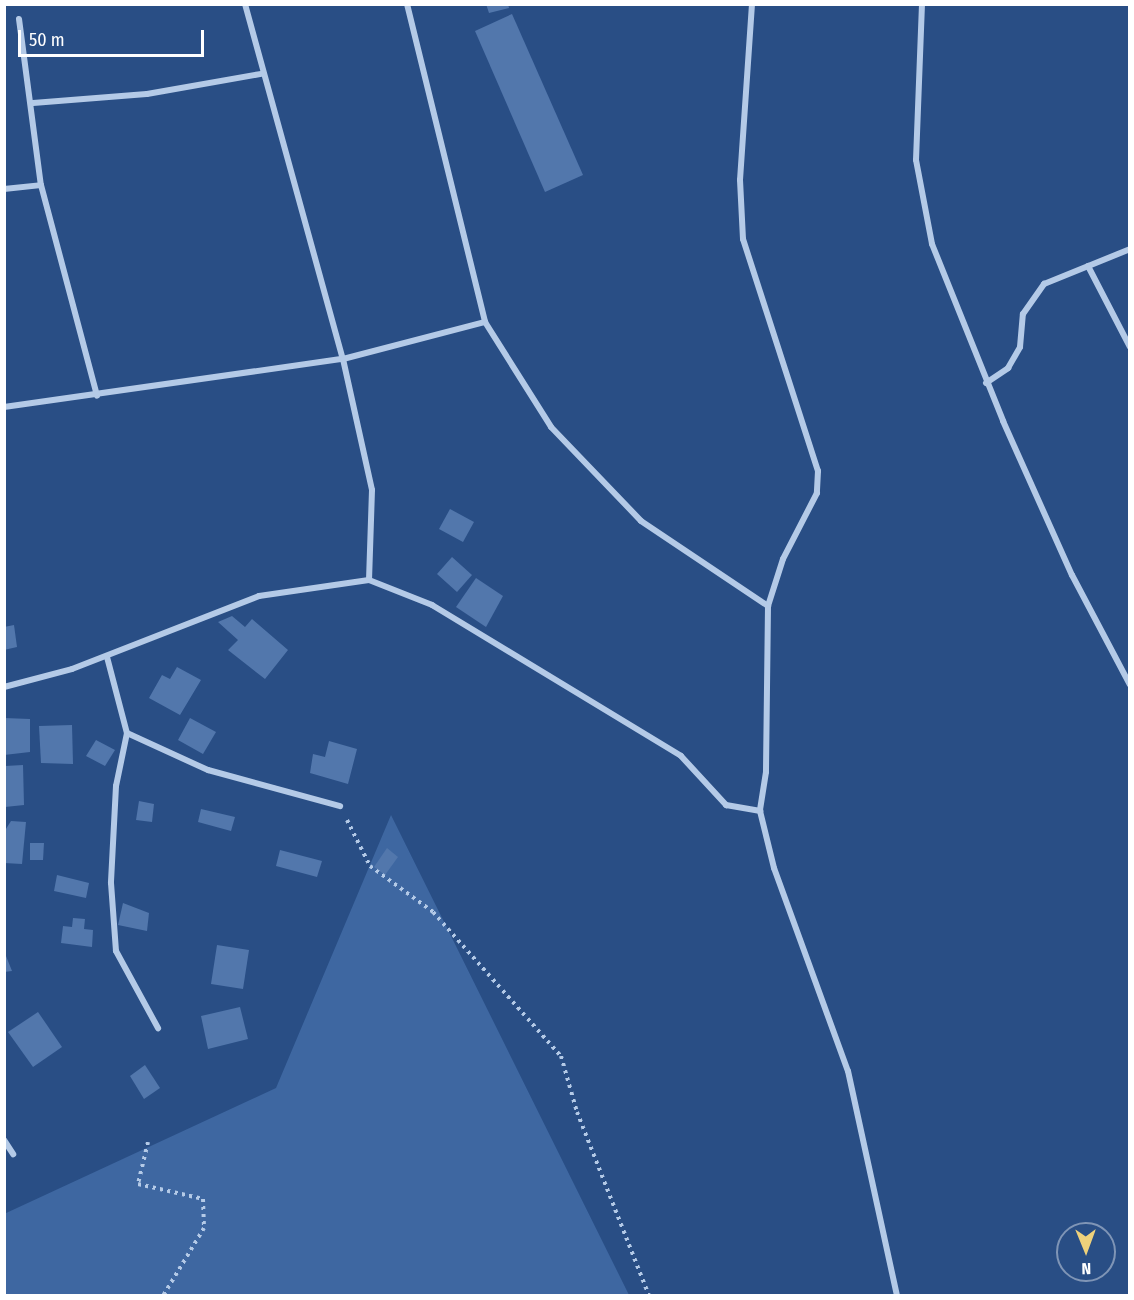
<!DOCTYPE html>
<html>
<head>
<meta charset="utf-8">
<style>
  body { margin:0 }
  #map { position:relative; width:1134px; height:1300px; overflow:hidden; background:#294e85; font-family:"Fira Sans Condensed",sans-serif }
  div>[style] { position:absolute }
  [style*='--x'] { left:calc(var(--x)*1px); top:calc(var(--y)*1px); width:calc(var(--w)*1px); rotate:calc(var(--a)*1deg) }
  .green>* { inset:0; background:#3e67a1 }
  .building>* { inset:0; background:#5277ac }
  .path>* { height:4px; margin-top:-2px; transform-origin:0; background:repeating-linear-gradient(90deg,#b4cae7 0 3px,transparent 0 7.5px) }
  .street>* { height:6px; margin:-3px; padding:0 3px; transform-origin:3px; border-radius:3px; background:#b4cae7 }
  span { translate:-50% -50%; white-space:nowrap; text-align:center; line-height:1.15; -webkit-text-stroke:4.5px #294e85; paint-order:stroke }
  .frame { position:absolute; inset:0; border:6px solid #fff; pointer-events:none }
  .north { position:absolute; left:1056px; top:1222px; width:60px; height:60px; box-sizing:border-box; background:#294e85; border:2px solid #7f95b6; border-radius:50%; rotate:179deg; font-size:16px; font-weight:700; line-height:24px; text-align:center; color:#fff }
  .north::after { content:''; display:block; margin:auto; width:21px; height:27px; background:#eed17b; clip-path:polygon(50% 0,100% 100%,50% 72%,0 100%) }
  .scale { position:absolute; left:18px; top:30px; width:186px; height:27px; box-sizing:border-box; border:3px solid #fff; border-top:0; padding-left:8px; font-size:18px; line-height:21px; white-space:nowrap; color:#fff; -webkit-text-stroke:4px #294e85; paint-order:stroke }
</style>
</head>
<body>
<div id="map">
  <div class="green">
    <i style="clip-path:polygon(391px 815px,629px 1295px,5px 1295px,4px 1214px,276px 1088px)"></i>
  </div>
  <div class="building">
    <i style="clip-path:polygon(486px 4px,508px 4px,509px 8px,489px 13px)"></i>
    <i style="clip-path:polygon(512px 14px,583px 175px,545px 192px,475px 31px)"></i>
    <i style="clip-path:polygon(450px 509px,474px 522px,463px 542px,439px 529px)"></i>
    <i style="clip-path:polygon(452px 557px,472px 575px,457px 592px,437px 574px)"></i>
    <i style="clip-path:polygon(476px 578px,503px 596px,486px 627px,456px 607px)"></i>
    <i style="clip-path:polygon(232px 616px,245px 627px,252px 619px,288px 650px,265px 679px,228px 650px,238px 640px,218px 622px)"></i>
    <i style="clip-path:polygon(14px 625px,17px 647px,4px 650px,4px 627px)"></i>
    <i style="clip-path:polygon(177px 667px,201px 680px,180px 715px,149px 698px,162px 675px,170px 679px)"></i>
    <i style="clip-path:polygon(4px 718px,30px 719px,30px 752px,4px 755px)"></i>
    <i style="clip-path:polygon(190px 718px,216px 732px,203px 754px,178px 740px)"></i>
    <i style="clip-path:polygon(72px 725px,73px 764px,41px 763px,39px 726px)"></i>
    <i style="clip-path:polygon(96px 740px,115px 750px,105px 766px,86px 756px)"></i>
    <i style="clip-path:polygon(329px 741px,357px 749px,348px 784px,310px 773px,313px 754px,325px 757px)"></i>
    <i style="clip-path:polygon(23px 765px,24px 805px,5px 807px,5px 766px)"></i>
    <i style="clip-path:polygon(139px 801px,154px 804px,152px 822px,136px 820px)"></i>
    <i style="clip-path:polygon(201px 809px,235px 817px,231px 831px,198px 822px)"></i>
    <i style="clip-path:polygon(11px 821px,26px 822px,22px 864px,4px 863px,4px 832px)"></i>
    <i style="clip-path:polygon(30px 843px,44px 843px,43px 860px,30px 860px)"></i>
    <i style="clip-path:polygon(387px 848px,398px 857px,385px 875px,374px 867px)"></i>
    <i style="clip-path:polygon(280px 850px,322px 861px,317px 877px,276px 866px)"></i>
    <i style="clip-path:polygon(57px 875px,89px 883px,86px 898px,54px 891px)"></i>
    <i style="clip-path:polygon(123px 903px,149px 913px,147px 931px,118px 925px)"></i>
    <i style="clip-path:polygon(73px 918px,85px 919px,84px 929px,93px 930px,92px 947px,61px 943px,63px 926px,72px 927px)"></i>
    <i style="clip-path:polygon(217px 945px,249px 950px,243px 989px,211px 984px)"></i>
    <i style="clip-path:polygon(4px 951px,12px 971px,4px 972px)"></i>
    <i style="clip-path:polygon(240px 1007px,248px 1039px,208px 1049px,201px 1016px)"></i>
    <i style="clip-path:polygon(38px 1012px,62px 1047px,33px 1067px,8px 1032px)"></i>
    <i style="clip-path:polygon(145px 1065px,160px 1088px,144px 1099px,130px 1076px)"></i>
  </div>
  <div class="path">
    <i style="--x:347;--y:820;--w:51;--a:63.4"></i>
    <i style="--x:370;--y:866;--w:78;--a:36.1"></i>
    <i style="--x:433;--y:912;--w:193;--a:48.4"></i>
    <i style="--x:561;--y:1056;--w:58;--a:74.1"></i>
    <i style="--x:577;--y:1112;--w:198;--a:68.6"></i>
    <i style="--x:148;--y:1142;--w:43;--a:103.4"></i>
    <i style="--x:138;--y:1184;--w:67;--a:13"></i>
    <i style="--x:203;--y:1199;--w:29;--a:88"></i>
    <i style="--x:204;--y:1228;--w:79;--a:121.1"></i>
  </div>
  <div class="street">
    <i style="--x:245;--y:4;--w:368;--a:74.6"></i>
    <i style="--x:343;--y:359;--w:134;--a:77.5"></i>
    <i style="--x:372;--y:490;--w:90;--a:91.9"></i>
    <i style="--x:407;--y:4;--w:327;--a:76.2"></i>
    <i style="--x:485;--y:322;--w:124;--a:57.8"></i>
    <i style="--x:551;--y:427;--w:130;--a:46.2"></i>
    <i style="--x:641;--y:521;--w:153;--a:33.8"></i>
    <i style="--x:752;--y:4;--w:176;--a:93.9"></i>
    <i style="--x:740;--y:180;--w:59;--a:87.1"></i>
    <i style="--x:743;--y:239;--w:244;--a:72.1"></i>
    <i style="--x:818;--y:471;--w:22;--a:93"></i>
    <i style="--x:817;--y:493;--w:74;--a:117.3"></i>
    <i style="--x:783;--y:559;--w:49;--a:107.7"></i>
    <i style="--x:768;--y:606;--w:166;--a:90.7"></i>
    <i style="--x:766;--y:772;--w:39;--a:99"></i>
    <i style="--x:760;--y:811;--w:59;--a:76.2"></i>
    <i style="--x:774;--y:868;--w:216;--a:70"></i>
    <i style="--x:848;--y:1071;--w:230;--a:77.7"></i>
    <i style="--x:922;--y:4;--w:156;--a:92.2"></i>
    <i style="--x:916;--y:160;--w:86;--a:79.2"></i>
    <i style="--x:932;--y:244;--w:191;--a:68.1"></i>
    <i style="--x:1003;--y:421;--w:169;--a:65.9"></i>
    <i style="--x:1072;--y:575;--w:124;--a:62.2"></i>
    <i style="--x:19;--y:19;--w:167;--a:82.5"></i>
    <i style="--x:41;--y:185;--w:218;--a:75.1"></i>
    <i style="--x:33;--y:103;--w:114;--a:-4.5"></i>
    <i style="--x:147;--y:94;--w:116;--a:-10"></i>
    <i style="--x:4;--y:189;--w:37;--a:-6"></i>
    <i style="--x:1088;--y:266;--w:91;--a:62.6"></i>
    <i style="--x:986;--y:383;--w:27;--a:-34"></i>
    <i style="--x:1008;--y:368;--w:24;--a:-60"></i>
    <i style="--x:1020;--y:347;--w:33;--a:-85"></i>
    <i style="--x:1023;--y:314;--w:37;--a:-55"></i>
    <i style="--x:1044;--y:284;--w:93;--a:-22.1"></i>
    <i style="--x:4;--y:407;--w:342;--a:-8.1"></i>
    <i style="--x:343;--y:359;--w:147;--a:-14.6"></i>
    <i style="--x:107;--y:657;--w:79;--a:75.3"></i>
    <i style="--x:127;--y:733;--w:89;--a:24.6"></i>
    <i style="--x:208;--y:770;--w:137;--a:15.3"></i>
    <i style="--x:4;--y:687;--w:70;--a:-14.8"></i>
    <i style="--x:72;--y:669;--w:201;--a:-21.3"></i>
    <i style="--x:259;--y:596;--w:111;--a:-8.3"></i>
    <i style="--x:369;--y:580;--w:68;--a:21.6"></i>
    <i style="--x:432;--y:605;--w:291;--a:31.2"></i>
    <i style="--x:681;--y:756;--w:67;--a:47.4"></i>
    <i style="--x:726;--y:805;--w:35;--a:10"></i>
    <i style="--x:127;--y:733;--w:54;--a:101.7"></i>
    <i style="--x:116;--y:786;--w:97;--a:93"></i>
    <i style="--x:111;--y:883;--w:68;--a:85.8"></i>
    <i style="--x:116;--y:951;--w:88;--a:61.4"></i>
    <i style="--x:4;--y:1140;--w:17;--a:57"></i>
  </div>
  <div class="frame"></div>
  <div class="north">N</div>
  <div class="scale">50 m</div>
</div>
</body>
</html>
